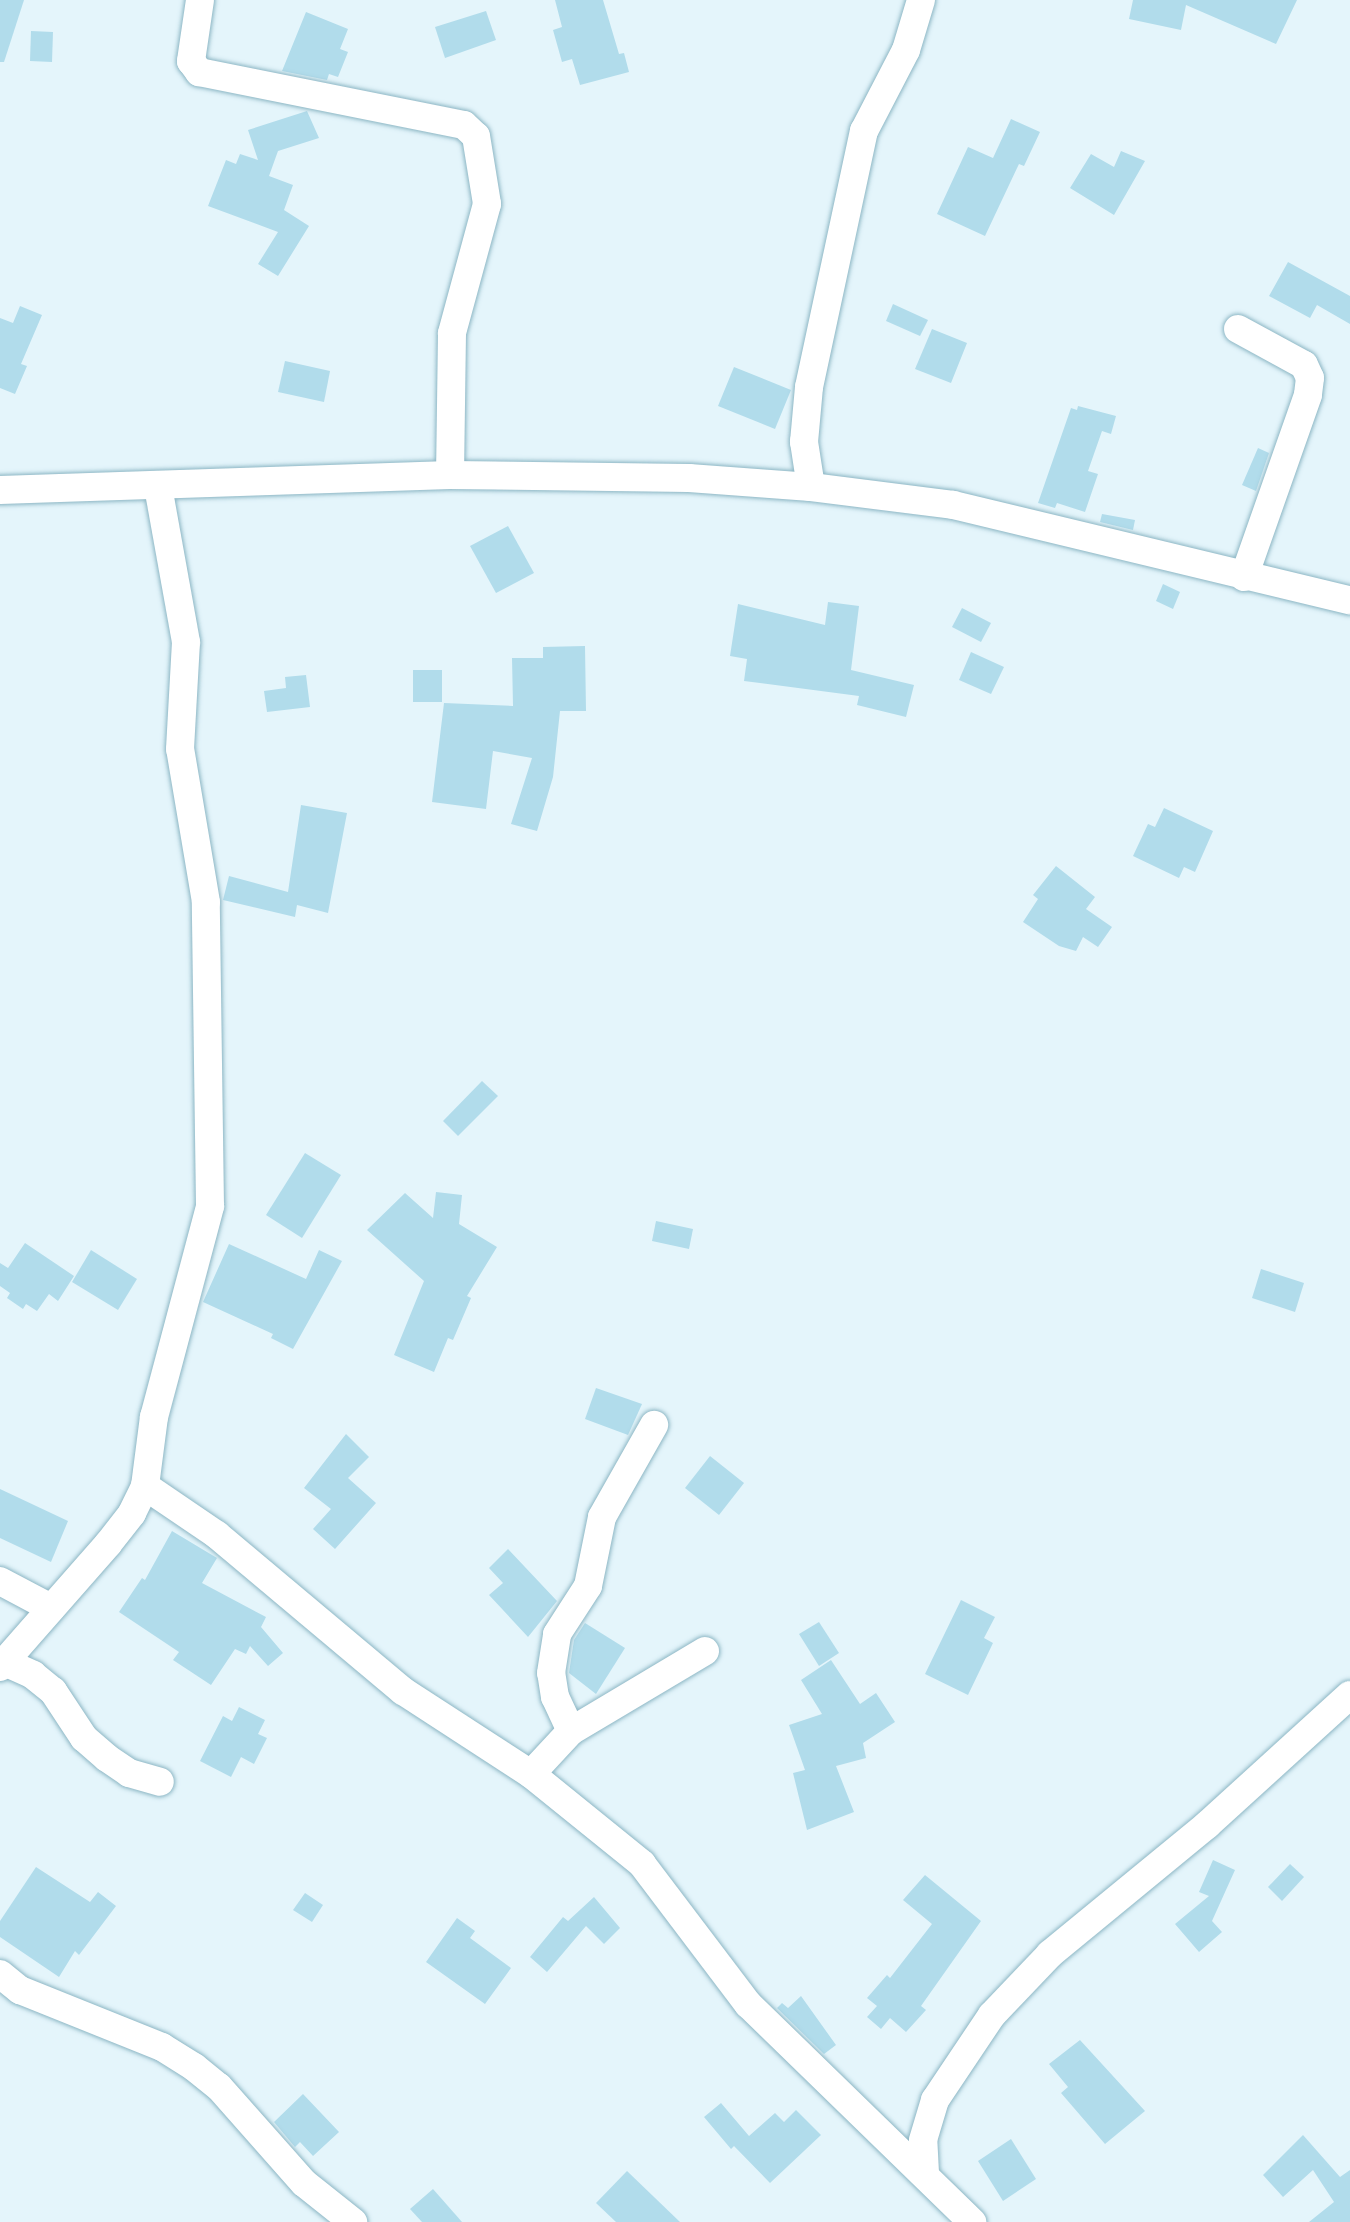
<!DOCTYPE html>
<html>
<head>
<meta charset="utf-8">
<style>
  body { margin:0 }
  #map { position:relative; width:1350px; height:2222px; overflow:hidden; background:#e4f5fb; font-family:Arial,sans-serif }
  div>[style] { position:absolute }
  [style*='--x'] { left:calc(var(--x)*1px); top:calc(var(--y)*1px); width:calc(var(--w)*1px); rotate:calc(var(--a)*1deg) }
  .building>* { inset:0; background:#b1dceb }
  .roads { filter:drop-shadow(0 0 2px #8cb6c4) drop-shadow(0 0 2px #8cb6c4) }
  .minor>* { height:28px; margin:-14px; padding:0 14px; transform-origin:14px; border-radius:14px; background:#fff }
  span { translate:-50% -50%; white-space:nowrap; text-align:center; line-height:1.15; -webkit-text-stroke:9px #fefefe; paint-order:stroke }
</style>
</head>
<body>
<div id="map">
  <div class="building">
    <i style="clip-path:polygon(0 0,24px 0,4px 62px,0 62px)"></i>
    <i style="clip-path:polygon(555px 0,603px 0,619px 54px,624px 53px,629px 72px,580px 85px,572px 59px,562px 62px,553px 30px,562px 27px)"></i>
    <i style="clip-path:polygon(1133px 0,1297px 0,1276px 44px,1186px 5px,1181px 30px,1129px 19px)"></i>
    <i style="clip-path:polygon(486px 11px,496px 40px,445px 58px,435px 27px)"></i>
    <i style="clip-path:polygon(306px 12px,348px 29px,340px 49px,348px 52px,338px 77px,329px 74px,327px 80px,282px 71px)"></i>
    <i style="clip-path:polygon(31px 31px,53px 32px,52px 62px,30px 61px)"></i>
    <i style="clip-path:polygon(307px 111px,319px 138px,278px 151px,269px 176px,293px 185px,284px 210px,309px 226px,278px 276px,258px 264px,278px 232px,208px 206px,226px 160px,236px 164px,240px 154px,258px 160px,248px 130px)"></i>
    <i style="clip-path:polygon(1011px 119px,1040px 132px,1024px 166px,1019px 164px,985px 236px,937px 214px,968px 147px,993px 158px)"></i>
    <i style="clip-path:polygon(1121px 151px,1145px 161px,1114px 215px,1070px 188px,1091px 154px,1114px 167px)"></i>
    <i style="clip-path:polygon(1288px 262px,1350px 296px,1350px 324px,1317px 305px,1310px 318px,1269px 296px)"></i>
    <i style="clip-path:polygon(893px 304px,928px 320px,920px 336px,886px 321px)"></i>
    <i style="clip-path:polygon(20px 306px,42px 315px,21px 364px,27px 366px,15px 394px,0 388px,0 318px,13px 323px)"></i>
    <i style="clip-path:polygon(932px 329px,967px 343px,951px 383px,915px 369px)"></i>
    <i style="clip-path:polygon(285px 361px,330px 371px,324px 402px,278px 392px)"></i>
    <i style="clip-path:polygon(734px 367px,791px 390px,775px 429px,718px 406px)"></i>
    <i style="clip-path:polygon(1078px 406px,1116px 416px,1111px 434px,1102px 431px,1088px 471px,1098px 474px,1085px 512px,1057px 503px,1055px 508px,1038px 503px,1071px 408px,1077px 410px)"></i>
    <i style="clip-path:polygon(1258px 448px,1269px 453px,1256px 491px,1242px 485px)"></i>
    <i style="clip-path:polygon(1102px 514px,1135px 520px,1133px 530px,1100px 522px)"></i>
    <i style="clip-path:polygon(508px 526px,534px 573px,496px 593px,470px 546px)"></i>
    <i style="clip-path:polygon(1163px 584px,1180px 592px,1173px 609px,1156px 601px)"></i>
    <i style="clip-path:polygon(828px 602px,859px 606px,851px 670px,914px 685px,906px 717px,857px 705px,859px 696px,744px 681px,747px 659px,730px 656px,738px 604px,825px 625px)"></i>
    <i style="clip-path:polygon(962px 608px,991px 623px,981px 642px,952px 627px)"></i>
    <i style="clip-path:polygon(585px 646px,586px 711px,560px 711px,553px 777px,537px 831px,511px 824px,532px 758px,493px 751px,486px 809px,432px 802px,444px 703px,513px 706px,512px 658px,543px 658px,543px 647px)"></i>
    <i style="clip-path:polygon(971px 652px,1004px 667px,991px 694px,959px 680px)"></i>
    <i style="clip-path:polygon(413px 670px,442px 670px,442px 702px,413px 702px)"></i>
    <i style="clip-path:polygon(306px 675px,310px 707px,267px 712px,264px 691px,286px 688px,285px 677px)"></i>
    <i style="clip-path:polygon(301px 805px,347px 813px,328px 913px,297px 905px,295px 917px,223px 900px,229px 876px,288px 892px)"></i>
    <i style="clip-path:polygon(1164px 808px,1213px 831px,1195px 872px,1184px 867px,1179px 878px,1133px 856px,1148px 824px,1155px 827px)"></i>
    <i style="clip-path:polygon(1056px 866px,1095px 897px,1086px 909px,1112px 927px,1098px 947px,1083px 937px,1076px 951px,1059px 946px,1023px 922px,1038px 899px,1033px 895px)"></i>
    <i style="clip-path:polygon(482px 1081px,498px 1096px,458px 1136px,443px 1121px)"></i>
    <i style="clip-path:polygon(305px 1153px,341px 1175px,302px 1238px,266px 1215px)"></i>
    <i style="clip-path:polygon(436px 1192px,462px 1195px,459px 1224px,497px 1247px,467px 1296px,471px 1298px,453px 1340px,448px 1338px,434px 1372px,394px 1355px,424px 1281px,367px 1230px,405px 1193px,433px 1218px)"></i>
    <i style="clip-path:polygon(656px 1221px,693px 1229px,689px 1249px,652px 1241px)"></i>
    <i style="clip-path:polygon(25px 1243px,74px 1276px,58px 1301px,49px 1294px,37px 1311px,26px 1304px,23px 1309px,7px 1298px,10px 1293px,0 1286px,0 1263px,8px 1268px)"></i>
    <i style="clip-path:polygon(229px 1244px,306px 1279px,319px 1250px,342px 1261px,293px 1349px,271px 1338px,273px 1334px,203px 1302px)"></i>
    <i style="clip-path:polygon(91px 1250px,137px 1279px,118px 1310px,72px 1282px)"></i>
    <i style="clip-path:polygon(1261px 1269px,1304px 1283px,1295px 1312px,1252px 1298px)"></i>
    <i style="clip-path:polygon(596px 1388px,642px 1404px,628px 1435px,585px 1419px)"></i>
    <i style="clip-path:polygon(346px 1434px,369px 1457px,348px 1478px,376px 1503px,335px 1549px,313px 1529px,331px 1509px,304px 1488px)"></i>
    <i style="clip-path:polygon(710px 1456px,744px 1483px,719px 1515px,685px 1488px)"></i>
    <i style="clip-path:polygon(0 1489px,68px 1521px,51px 1562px,0 1538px)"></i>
    <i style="clip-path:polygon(172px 1531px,217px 1558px,202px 1583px,266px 1617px,261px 1627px,283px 1653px,268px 1666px,250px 1646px,246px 1654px,235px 1649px,211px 1685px,173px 1660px,179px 1652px,119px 1612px,142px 1578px,145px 1580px)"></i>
    <i style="clip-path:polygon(508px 1549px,557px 1601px,528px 1637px,489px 1595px,503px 1583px,489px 1568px)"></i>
    <i style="clip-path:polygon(961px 1600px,995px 1617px,984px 1638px,993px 1643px,968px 1695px,925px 1674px)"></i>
    <i style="clip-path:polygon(819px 1622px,839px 1653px,819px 1666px,799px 1634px)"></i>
    <i style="clip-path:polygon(585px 1623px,625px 1648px,596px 1694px,569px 1673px,574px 1640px)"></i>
    <i style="clip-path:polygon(831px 1660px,860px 1704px,876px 1693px,895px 1722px,863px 1743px,866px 1758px,836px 1766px,854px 1812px,807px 1830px,793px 1773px,805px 1770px,789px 1725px,822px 1714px,801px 1680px)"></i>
    <i style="clip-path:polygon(239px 1707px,265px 1720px,258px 1734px,267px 1738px,254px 1764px,241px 1757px,231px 1777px,200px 1761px,223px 1716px,232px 1721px)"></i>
    <i style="clip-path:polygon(1213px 1860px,1235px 1870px,1212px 1921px,1222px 1932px,1199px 1952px,1175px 1924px,1209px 1896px,1199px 1892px)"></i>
    <i style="clip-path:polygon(1290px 1864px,1304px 1877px,1282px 1901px,1268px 1887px)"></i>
    <i style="clip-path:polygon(36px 1867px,90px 1902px,98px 1892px,116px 1906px,79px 1955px,75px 1951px,59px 1977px,0 1937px,0 1921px)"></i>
    <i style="clip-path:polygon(925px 1875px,981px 1921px,921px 2006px,926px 2010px,906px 2032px,890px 2018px,881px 2029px,867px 2017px,877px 2006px,867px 1998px,887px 1975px,890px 1978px,932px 1924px,903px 1900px)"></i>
    <i style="clip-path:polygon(305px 1893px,323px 1905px,312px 1922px,293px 1910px)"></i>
    <i style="clip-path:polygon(594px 1897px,620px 1928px,604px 1944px,586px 1926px,547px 1972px,530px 1957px,563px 1917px,568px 1921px)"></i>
    <i style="clip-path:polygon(457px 1918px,475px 1931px,470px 1938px,511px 1968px,485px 2004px,426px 1962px)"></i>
    <i style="clip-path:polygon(801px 1996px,836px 2045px,824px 2054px,777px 2008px,782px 2003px,788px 2008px)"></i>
    <i style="clip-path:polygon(1080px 2040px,1145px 2111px,1105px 2144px,1061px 2093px,1068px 2087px,1049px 2064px)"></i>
    <i style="clip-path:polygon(303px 2094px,339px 2132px,313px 2156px,300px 2142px,295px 2147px,274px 2122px)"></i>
    <i style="clip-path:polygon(721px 2103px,749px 2136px,775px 2113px,784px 2122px,796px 2110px,821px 2135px,770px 2183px,734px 2146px,731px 2149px,704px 2117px)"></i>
    <i style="clip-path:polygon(1303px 2135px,1340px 2177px,1350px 2170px,1350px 2222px,1309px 2222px,1334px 2202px,1313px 2170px,1283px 2197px,1263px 2175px)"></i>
    <i style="clip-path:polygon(1011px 2139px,1036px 2179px,1003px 2201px,978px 2161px)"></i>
    <i style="clip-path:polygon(627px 2171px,680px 2222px,616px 2222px,596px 2203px)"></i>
    <i style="clip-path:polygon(433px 2189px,462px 2222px,422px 2222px,410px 2209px)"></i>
  </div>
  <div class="roads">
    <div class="minor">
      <i style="--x:200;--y:0;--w:62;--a:98.4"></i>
      <i style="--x:191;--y:61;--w:14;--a:54"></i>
      <i style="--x:199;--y:72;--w:270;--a:11.3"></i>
      <i style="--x:464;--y:125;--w:16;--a:43"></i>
      <i style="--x:476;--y:136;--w:69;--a:80.8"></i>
      <i style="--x:487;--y:204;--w:134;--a:105.2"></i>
      <i style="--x:452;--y:333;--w:142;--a:90.8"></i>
      <i style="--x:1238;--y:329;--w:75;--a:28.6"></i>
      <i style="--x:1304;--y:365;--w:14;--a:65"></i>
      <i style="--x:1310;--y:378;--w:17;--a:97"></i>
      <i style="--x:1308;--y:395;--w:193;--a:109.4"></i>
      <i style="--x:811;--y:487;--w:46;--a:-98.8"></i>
      <i style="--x:804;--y:442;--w:55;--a:-84.8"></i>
      <i style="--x:809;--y:387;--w:262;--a:-77.9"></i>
      <i style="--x:864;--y:131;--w:91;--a:-62.6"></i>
      <i style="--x:906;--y:50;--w:52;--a:-73.3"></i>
      <i style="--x:0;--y:490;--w:450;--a:-1.9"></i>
      <i style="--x:450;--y:475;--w:239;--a:0.7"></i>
      <i style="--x:689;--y:478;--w:122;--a:4.2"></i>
      <i style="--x:811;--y:487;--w:143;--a:7.2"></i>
      <i style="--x:953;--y:505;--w:408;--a:13.5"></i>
      <i style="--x:145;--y:1486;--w:87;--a:34.2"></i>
      <i style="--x:217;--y:1535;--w:243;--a:40"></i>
      <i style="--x:403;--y:1691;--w:153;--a:33"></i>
      <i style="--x:531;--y:1774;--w:143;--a:39"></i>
      <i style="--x:642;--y:1864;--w:176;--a:52.9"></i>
      <i style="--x:748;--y:2004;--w:313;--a:44.2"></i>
      <i style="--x:0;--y:1581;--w:58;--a:27.9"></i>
      <i style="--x:0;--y:1660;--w:36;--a:24"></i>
      <i style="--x:33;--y:1675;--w:26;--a:39"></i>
      <i style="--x:53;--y:1691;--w:56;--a:56.6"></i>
      <i style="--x:84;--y:1738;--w:30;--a:41"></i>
      <i style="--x:107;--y:1758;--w:27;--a:34"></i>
      <i style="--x:129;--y:1773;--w:32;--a:16"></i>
      <i style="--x:0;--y:1667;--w:164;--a:-48.7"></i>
      <i style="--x:108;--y:1544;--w:39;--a:-52"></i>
      <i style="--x:132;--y:1513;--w:30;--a:-64"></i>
      <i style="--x:145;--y:1486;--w:70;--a:-82.6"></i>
      <i style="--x:154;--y:1417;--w:218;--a:-75.1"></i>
      <i style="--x:210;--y:1206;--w:304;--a:-90.8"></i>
      <i style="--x:206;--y:902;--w:155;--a:-99.6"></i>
      <i style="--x:180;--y:749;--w:107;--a:-86.8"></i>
      <i style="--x:186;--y:642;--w:158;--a:-100.2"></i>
      <i style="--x:571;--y:1731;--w:38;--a:-115"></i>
      <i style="--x:555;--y:1697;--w:24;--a:-99"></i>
      <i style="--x:551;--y:1673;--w:39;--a:-81"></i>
      <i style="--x:557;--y:1634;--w:57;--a:-57.1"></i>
      <i style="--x:588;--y:1586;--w:70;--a:-78.5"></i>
      <i style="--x:602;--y:1517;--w:106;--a:-60.5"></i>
      <i style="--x:531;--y:1774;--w:59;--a:-47.1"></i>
      <i style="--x:571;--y:1731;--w:156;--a:-30.8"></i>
      <i style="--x:0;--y:1974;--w:26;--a:39"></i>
      <i style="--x:20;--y:1990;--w:153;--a:21.9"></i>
      <i style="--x:162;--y:2047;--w:38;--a:32"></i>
      <i style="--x:194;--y:2067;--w:32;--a:39"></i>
      <i style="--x:219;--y:2087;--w:128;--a:48.5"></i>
      <i style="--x:304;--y:2183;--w:63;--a:38.5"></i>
      <i style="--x:925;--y:2173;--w:33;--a:-93"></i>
      <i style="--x:923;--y:2140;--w:42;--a:-73.3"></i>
      <i style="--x:935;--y:2100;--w:102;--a:-56.2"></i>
      <i style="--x:992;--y:2015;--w:84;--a:-46.4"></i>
      <i style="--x:1050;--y:1954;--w:203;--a:-39.4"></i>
      <i style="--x:1207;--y:1825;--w:193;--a:-42.3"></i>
    </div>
  </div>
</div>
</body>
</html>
